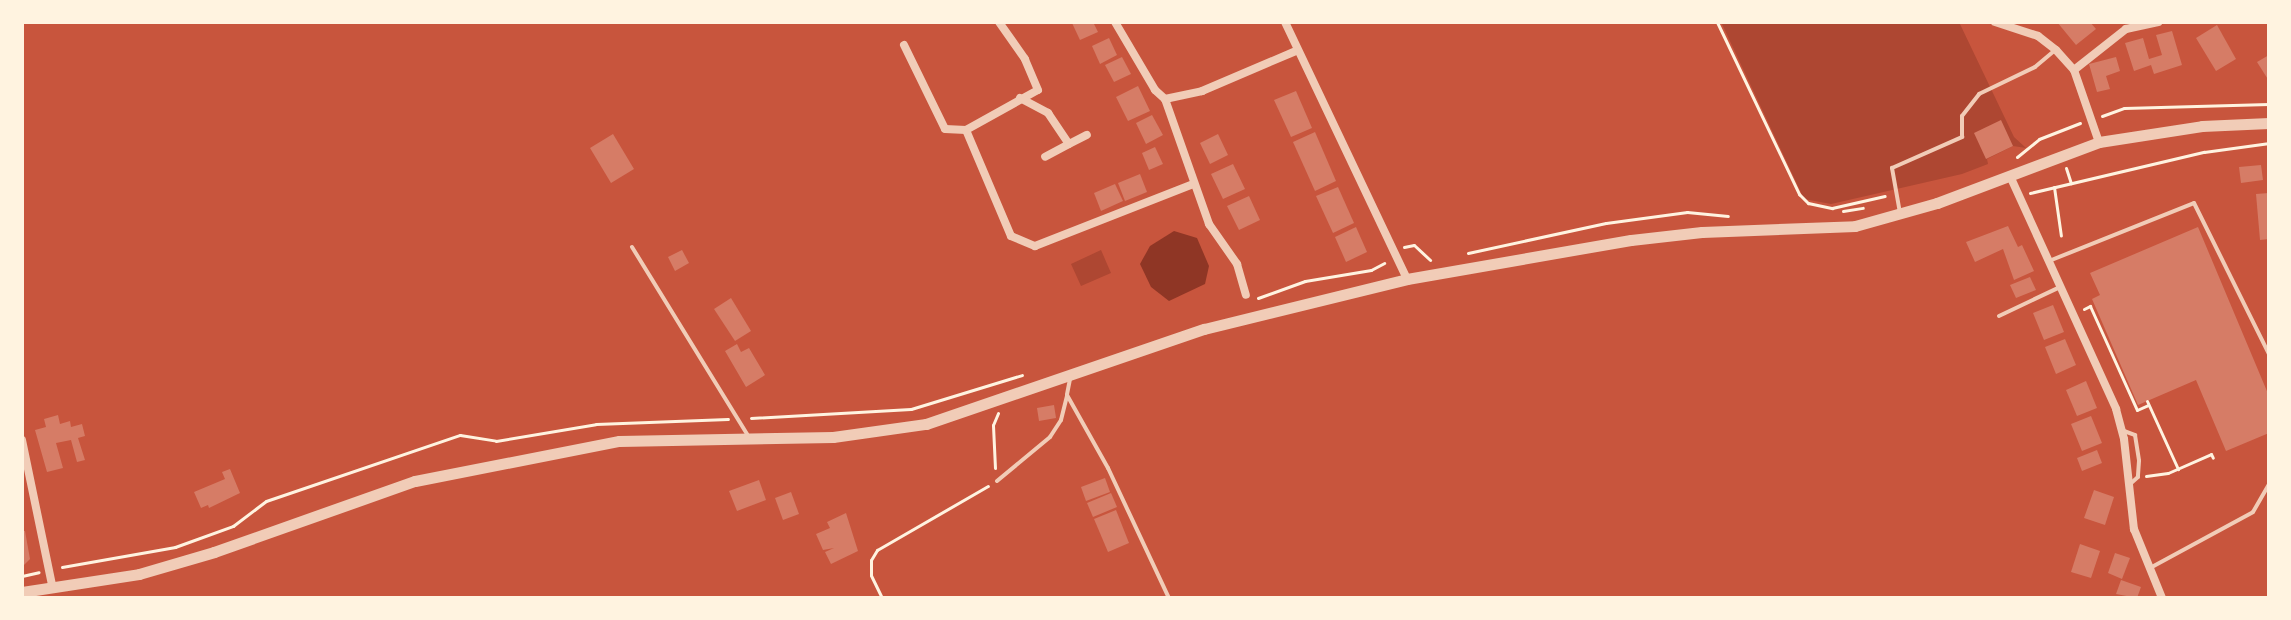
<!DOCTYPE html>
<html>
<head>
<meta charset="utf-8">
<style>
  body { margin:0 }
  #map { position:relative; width:2291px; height:620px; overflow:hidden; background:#c8553d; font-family:"DM Sans",sans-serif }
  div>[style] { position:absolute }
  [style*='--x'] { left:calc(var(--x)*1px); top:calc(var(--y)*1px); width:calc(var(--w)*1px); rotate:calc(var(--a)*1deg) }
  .green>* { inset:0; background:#ae4732 }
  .water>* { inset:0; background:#8f3625 }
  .building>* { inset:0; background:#d67c66 }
  .path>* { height:3px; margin:-1.5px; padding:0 1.5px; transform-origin:1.5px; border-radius:1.5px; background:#fff3e0 }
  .service>* { height:4px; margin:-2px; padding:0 2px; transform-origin:2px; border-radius:2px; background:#f1ccb7 }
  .minor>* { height:8px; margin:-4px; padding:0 4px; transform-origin:4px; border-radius:4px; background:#f1ccb7 }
  .tertiary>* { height:11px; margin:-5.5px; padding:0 5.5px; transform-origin:5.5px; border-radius:5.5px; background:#f1ccb7 }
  span { translate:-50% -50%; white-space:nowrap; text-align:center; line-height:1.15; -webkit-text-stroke:6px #fff3e0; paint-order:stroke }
  .frame { position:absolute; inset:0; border:24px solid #fff3e0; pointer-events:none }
</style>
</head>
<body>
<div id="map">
  <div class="green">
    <i style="clip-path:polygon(1721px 22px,1959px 22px,2014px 137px,2026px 148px,2013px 146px,1987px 159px,1988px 164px,1962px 174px,1831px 204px,1804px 199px)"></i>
    <i style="clip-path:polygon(1101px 250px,1111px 273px,1081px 286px,1071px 264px)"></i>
  </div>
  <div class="water">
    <i style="clip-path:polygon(1174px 231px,1197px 238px,1209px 266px,1205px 284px,1169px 301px,1151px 287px,1140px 264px,1150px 246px)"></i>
  </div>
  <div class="building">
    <i style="clip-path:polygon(1093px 22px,1098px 32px,1080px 40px,1072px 23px)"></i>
    <i style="clip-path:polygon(2057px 22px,2090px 22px,2096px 29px,2076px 45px)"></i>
    <i style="clip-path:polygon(2217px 25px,2236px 59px,2216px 71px,2196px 38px)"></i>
    <i style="clip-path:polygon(2172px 31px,2182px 65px,2154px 74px,2151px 65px,2134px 71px,2125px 43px,2143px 38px,2149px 59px,2162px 55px,2156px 35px)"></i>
    <i style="clip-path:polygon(1109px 38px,1117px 55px,1100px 64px,1092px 46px)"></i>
    <i style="clip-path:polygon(2269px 55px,2269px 81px,2257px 62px)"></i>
    <i style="clip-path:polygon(1122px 57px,1131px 74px,1114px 82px,1105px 65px)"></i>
    <i style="clip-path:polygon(2116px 57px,2120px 71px,2106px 76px,2110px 89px,2097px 92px,2089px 64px)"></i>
    <i style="clip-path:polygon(1138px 86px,1150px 111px,1128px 121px,1116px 97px)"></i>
    <i style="clip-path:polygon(1296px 91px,1312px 128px,1291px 137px,1274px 100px)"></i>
    <i style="clip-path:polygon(1152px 115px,1163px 135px,1146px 144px,1136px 123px)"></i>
    <i style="clip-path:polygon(2001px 120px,2013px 146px,1986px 159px,1974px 133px)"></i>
    <i style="clip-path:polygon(1315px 132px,1336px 181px,1315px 191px,1293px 142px)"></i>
    <i style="clip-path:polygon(613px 134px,634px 169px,611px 183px,590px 148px)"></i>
    <i style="clip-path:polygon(1218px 134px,1228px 155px,1210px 164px,1200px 143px)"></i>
    <i style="clip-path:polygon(1155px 147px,1163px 164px,1149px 170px,1142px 153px)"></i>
    <i style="clip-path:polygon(1233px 164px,1245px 189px,1223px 199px,1211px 174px)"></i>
    <i style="clip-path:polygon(2261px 165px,2263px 180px,2241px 183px,2239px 167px)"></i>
    <i style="clip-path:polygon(1140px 174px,1147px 192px,1125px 201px,1118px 183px)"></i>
    <i style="clip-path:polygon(1115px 184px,1123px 201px,1101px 211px,1094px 193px)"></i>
    <i style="clip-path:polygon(1338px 187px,1354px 223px,1333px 233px,1316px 196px)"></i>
    <i style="clip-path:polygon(2269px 193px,2269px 239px,2260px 240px,2256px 194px)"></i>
    <i style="clip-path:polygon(1249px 196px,1260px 220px,1239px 230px,1227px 206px)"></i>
    <i style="clip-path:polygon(2008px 226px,2018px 247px,2022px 245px,2034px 271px,2014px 280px,2003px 249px,1975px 262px,1966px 242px)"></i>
    <i style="clip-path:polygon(1356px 227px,1367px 252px,1346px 262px,1335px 237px)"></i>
    <i style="clip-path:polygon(2198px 227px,2269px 396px,2269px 433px,2226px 451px,2196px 380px,2138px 405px,2092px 299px,2100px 295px,2090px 273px)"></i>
    <i style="clip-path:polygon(682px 250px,689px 263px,675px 271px,668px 257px)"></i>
    <i style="clip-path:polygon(2030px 277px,2036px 290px,2016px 298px,2010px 285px)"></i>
    <i style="clip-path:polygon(731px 298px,751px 331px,735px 341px,714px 309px)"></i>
    <i style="clip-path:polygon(2053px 305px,2064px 332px,2044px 340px,2033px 313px)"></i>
    <i style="clip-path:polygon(2065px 339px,2076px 365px,2056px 374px,2045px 347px)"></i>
    <i style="clip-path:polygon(737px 344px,741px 352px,749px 348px,765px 375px,746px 387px,725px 351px)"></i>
    <i style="clip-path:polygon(2086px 381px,2097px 408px,2077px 416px,2066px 390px)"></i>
    <i style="clip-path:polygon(1054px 405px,1056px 418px,1039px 421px,1037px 408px)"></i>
    <i style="clip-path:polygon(58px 415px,60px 424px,70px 421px,71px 427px,82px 424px,85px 436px,78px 438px,85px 460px,77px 462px,71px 440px,56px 443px,63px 468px,47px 472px,35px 430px,46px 427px,44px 419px)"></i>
    <i style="clip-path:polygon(2091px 416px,2102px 443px,2082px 451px,2071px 424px)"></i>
    <i style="clip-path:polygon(2097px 450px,2102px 463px,2082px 471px,2077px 458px)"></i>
    <i style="clip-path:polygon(230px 469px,240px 493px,209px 508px,208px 505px,201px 508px,194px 492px,225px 479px,222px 472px)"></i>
    <i style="clip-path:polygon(1105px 478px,1110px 492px,1086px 501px,1081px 487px)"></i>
    <i style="clip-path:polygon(759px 480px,766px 500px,737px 511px,729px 491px)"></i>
    <i style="clip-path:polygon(2094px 490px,2114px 497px,2105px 525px,2084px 518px)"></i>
    <i style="clip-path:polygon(791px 492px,799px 514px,783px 520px,775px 498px)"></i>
    <i style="clip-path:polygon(1111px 493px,1117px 507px,1093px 517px,1087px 503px)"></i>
    <i style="clip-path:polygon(1116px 510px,1129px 543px,1108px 552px,1094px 519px)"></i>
    <i style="clip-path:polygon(846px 513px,858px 551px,831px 564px,825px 552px,834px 548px,823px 550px,816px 534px,830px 528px,827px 522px)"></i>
    <i style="clip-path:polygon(22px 531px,25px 531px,30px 559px,22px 567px)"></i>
    <i style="clip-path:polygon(2080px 544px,2100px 551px,2091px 578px,2071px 572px)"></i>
    <i style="clip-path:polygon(2115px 553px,2130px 558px,2122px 579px,2108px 573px)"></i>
    <i style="clip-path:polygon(2121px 580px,2141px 587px,2137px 598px,2116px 594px)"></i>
  </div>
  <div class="path">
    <i style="--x:1717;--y:22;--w:191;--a:64.5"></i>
    <i style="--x:1799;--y:194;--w:13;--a:45"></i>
    <i style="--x:1808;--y:203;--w:25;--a:12"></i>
    <i style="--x:1832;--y:208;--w:54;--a:-12.8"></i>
    <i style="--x:2102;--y:116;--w:23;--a:-20"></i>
    <i style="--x:2124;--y:108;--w:145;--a:-1.6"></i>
    <i style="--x:2017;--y:157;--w:28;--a:-39"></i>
    <i style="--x:2039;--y:139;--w:44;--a:-21.3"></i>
    <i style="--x:2066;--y:168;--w:16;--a:72"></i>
    <i style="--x:2054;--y:187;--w:49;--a:81.9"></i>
    <i style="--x:2030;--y:193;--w:179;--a:-13.3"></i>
    <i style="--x:2204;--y:152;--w:66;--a:-7.9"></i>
    <i style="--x:1843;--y:211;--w:20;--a:-9"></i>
    <i style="--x:1404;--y:247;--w:10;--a:-11"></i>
    <i style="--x:1414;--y:245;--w:22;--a:43"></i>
    <i style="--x:1468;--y:253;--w:141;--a:-12.3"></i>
    <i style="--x:1606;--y:223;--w:82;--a:-7.7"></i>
    <i style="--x:1687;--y:212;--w:41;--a:5.6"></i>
    <i style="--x:1258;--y:298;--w:50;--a:-19.9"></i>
    <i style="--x:1305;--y:281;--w:67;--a:-9.5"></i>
    <i style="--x:1371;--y:270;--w:15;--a:-28"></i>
    <i style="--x:2084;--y:309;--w:7;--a:-27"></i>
    <i style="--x:2090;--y:306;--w:114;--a:65.7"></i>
    <i style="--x:2137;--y:410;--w:12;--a:-24"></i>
    <i style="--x:2147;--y:401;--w:75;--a:65.5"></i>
    <i style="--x:751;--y:418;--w:160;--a:-3.2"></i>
    <i style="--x:911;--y:409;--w:116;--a:-17"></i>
    <i style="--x:995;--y:468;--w:43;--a:-92.7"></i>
    <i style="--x:993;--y:425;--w:13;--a:-67"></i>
    <i style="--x:2146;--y:476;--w:22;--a:-8"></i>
    <i style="--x:2168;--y:473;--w:47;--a:-23.8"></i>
    <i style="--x:2211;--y:454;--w:4;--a:63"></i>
    <i style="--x:62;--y:567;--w:115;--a:-10"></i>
    <i style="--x:175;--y:547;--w:62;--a:-19.9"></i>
    <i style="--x:233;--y:526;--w:41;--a:-37.1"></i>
    <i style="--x:266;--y:501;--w:205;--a:-18.8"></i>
    <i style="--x:460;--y:435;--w:36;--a:9"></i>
    <i style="--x:496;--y:441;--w:101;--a:-9.6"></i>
    <i style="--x:596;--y:424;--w:132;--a:-2.2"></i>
    <i style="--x:22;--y:576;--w:17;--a:-13"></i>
    <i style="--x:882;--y:598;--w:25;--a:-116"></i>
    <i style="--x:871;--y:575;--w:15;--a:-90"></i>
    <i style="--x:871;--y:560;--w:12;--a:-59"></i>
    <i style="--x:877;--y:550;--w:128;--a:-30"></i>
  </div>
  <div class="service">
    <i style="--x:1900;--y:213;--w:46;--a:-100.1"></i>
    <i style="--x:1892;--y:168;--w:77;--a:-23.9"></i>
    <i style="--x:1962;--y:137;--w:21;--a:-90"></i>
    <i style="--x:1962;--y:116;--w:28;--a:-52"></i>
    <i style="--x:1979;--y:94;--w:62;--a:-25.7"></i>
    <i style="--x:2035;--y:67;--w:26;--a:-40"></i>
    <i style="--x:632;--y:247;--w:223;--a:58.4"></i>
    <i style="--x:2049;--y:261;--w:156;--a:-21.8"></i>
    <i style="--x:2194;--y:203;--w:169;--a:63.6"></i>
    <i style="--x:1999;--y:316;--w:65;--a:-25.4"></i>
    <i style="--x:1070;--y:379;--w:16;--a:101"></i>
    <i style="--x:1067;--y:395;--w:84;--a:60.7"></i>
    <i style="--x:1108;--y:468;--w:144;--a:64.9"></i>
    <i style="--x:2124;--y:431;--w:12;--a:20"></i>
    <i style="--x:2135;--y:435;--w:26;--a:81"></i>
    <i style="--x:2139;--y:461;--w:16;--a:94"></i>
    <i style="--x:2138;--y:477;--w:9;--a:139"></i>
    <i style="--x:997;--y:481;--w:69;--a:-39.7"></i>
    <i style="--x:1050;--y:437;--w:20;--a:-57"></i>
    <i style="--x:1061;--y:420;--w:25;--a:-76"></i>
    <i style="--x:2150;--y:568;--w:117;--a:-28.5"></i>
    <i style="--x:2253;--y:512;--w:32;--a:-60"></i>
  </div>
  <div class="minor">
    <i style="--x:1115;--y:22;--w:79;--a:59.5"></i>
    <i style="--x:1155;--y:90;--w:13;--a:42"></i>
    <i style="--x:1285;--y:22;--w:284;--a:64.6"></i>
    <i style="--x:1995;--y:22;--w:45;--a:18"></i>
    <i style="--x:2038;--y:36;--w:23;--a:38"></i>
    <i style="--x:2056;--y:50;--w:27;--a:48"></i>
    <i style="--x:2074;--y:70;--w:76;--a:70.9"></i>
    <i style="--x:904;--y:45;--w:93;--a:64"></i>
    <i style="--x:945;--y:129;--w:21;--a:3"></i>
    <i style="--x:966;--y:130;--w:82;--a:-29.1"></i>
    <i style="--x:1038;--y:90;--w:34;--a:-113"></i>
    <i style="--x:1025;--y:59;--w:45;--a:-125.1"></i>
    <i style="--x:2074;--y:70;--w:66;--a:-38.3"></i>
    <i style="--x:2126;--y:29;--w:33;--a:-12"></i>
    <i style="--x:1020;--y:98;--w:32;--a:28"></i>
    <i style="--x:1048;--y:113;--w:37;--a:56"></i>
    <i style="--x:1069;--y:144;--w:27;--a:152"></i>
    <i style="--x:1165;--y:99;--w:133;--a:70.6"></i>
    <i style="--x:1209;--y:224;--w:49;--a:55"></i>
    <i style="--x:1237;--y:264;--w:32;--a:74"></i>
    <i style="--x:1165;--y:99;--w:38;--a:-12"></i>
    <i style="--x:1202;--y:91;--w:104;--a:-23.1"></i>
    <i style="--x:966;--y:130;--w:115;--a:67"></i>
    <i style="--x:1011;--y:236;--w:26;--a:23"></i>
    <i style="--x:1035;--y:246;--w:170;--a:-21.4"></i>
    <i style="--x:1069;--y:144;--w:20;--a:-27"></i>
    <i style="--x:2010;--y:176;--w:256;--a:65.5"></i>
    <i style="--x:2116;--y:409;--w:31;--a:75"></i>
    <i style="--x:2124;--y:439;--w:91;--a:83.7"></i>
    <i style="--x:2134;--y:529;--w:74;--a:67.9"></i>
    <i style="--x:22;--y:440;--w:148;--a:78.3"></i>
  </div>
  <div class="tertiary">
    <i style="--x:22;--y:592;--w:118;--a:-8.7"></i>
    <i style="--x:139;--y:574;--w:78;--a:-16.3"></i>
    <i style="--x:214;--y:552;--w:213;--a:-19.5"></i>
    <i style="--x:415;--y:481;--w:208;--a:-11.1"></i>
    <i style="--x:619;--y:441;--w:214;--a:-1.1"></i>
    <i style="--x:833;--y:437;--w:94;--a:-8"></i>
    <i style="--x:926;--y:424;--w:294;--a:-18.9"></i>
    <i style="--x:1204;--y:329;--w:209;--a:-13.8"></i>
    <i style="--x:1407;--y:279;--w:227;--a:-9.9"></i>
    <i style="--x:1631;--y:240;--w:71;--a:-6.4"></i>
    <i style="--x:1702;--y:232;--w:153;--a:-2.2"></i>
    <i style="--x:1855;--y:226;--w:85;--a:-15.7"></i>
    <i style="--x:1937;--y:203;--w:173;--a:-20.6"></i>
    <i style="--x:2099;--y:142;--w:104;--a:-8.8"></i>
    <i style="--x:2202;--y:126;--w:67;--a:-2.6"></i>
  </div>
  <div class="frame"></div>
</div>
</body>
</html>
